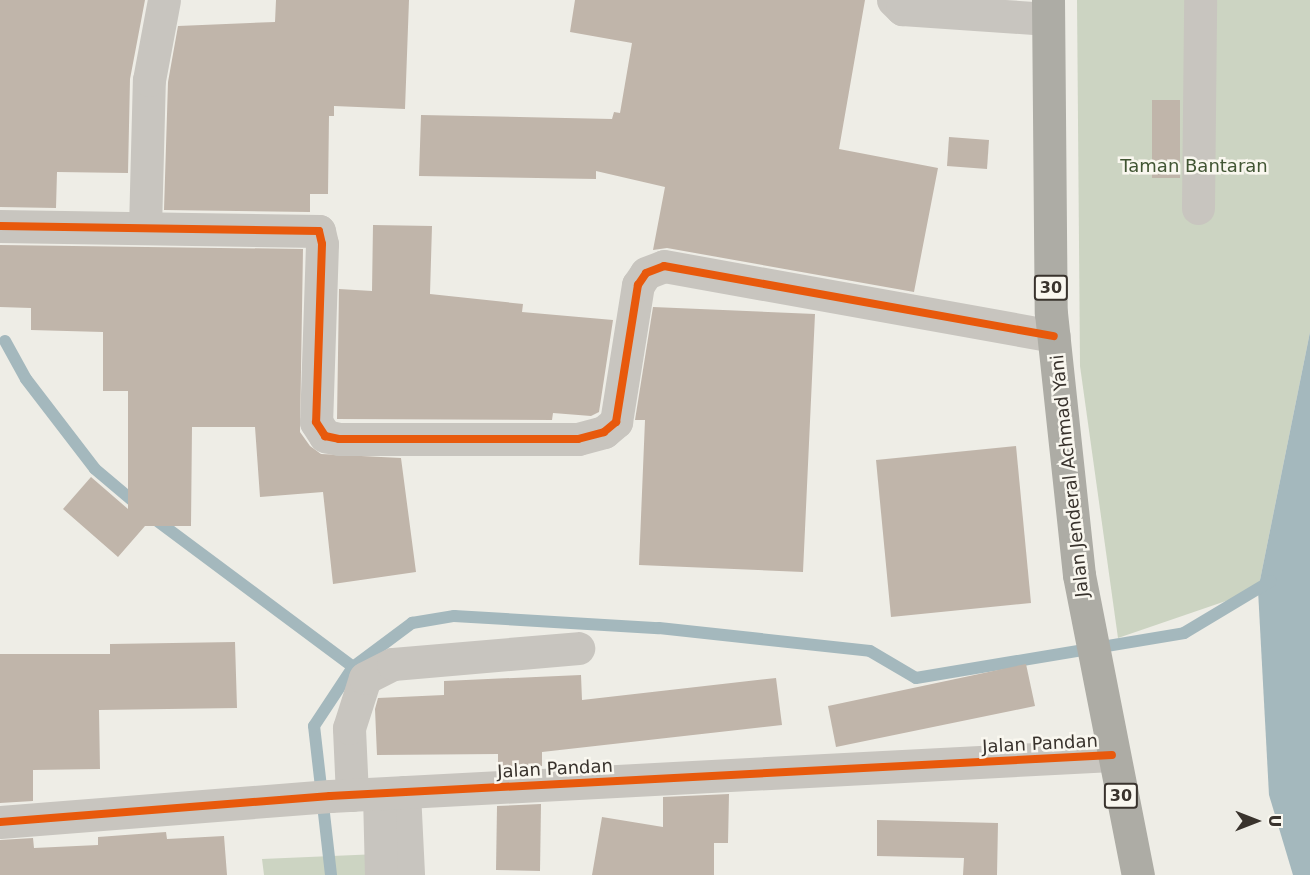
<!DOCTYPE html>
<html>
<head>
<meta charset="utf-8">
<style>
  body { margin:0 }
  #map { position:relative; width:1310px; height:875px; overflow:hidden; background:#eeede6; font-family:"DejaVu Sans",sans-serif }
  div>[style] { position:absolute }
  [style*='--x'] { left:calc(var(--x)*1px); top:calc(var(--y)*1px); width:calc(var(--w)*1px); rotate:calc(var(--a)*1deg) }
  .green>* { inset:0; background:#ccd4c2 }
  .water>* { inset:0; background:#a4b8bd }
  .stream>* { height:12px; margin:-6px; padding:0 6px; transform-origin:6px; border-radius:6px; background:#a4b8bd }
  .building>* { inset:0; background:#c0b5aa }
  .minor>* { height:33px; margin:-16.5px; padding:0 16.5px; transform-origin:16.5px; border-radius:16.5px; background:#c8c5bf }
  .highway>* { height:33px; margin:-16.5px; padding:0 16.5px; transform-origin:16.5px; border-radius:16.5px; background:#adaca5 }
  .cycleway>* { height:8px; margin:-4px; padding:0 4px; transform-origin:4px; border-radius:4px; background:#e8590c }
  span { translate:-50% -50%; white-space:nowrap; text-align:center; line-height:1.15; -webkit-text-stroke:5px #f9f7ef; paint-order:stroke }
  .shield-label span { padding:2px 4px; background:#f9f7ef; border:2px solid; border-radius:4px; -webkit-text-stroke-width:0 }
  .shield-label { font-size:16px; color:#39332d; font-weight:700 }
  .park-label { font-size:18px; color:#415533 }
  .street-label { font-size:18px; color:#39332d }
  .north { position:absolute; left:1226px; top:791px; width:60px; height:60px; -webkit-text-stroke:4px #f9f7ef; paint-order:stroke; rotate:90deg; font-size:16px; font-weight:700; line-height:24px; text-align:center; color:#39332d }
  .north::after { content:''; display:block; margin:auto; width:21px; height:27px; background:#39332d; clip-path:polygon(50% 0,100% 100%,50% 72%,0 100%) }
</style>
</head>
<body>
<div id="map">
  <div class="green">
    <i style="clip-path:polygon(1077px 0,1310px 0,1310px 332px,1258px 590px,1118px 638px,1080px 366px)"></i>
    <i style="clip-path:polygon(402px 853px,402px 875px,264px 875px,262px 859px)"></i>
  </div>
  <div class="water">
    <i style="clip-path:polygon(1310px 332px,1310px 875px,1293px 875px,1269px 795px,1258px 590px)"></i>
  </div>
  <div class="stream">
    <i style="--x:5;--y:341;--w:43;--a:61.1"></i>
    <i style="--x:26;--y:379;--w:113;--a:52.5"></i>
    <i style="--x:95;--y:469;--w:57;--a:40.1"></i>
    <i style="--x:152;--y:517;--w:251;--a:36.7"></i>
    <i style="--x:331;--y:875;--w:150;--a:-96.5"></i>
    <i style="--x:314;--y:726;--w:71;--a:-56.5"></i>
    <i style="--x:353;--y:667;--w:74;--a:-36.7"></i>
    <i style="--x:412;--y:623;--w:43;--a:-9.5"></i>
    <i style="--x:454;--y:616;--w:205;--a:3.4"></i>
    <i style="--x:659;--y:628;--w:212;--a:6.2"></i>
    <i style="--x:870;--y:651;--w:53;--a:30.4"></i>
    <i style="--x:916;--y:678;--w:272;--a:-9.5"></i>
    <i style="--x:1184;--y:633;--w:101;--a:-30.9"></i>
  </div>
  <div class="building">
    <i style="clip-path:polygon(0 0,145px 0,130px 79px,128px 173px,57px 172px,56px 208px,0 207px)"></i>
    <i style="clip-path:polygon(276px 0,409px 0,405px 109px,334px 106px,334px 116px,329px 116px,328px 194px,310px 194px,310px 212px,164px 210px,168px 82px,178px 26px,275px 22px)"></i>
    <i style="clip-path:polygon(575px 0,865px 0,839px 149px,938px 168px,914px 292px,667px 248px,653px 250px,665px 187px,596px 171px,596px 179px,419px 176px,421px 115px,612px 119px,614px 112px,620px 113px,632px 43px,570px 32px)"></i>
    <i style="clip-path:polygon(1152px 100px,1180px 100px,1180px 178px,1152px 178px)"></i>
    <i style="clip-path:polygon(949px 137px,989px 140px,987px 169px,947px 166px)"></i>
    <i style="clip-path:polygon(373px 225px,432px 226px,430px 294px,523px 304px,522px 312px,613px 320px,599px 412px,591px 416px,553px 413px,552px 420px,337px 419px,339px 289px,372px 291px)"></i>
    <i style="clip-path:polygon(0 245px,303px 249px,300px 432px,310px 446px,321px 454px,401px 458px,416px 572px,333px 584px,323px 492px,260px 497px,255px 427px,192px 427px,191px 526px,145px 526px,118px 557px,63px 509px,91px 477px,128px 509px,128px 391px,103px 391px,103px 332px,31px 330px,31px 308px,0 307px)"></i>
    <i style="clip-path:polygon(653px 307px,815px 314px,803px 572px,639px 565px,645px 420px,635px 420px)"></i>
    <i style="clip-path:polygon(1016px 446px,1031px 603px,891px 617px,876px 460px)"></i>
    <i style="clip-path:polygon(235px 642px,237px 708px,99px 710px,100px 769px,33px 770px,33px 801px,0 803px,0 654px,110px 654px,110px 644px)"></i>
    <i style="clip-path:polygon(1026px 664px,1035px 706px,836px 747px,828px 706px)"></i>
    <i style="clip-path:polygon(581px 675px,582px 700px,776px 678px,782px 725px,542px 752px,542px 766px,498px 768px,498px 754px,377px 755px,375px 709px,378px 698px,444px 695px,444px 681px)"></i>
    <i style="clip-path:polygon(729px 794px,728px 843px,714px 843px,714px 875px,592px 875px,602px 817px,663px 827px,663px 797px)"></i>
    <i style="clip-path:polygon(541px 804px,540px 871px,496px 870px,497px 806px)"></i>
    <i style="clip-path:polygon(877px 820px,998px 823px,997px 875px,963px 875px,964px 858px,877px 856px)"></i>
    <i style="clip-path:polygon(166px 832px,167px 839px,224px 836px,227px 875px,0 875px,0 840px,33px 838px,34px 848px,98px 845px,98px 837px)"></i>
  </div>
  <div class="minor">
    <i style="--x:893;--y:0;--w:13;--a:45"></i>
    <i style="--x:902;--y:9;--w:146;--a:3.9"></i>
    <i style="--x:1198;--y:208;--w:208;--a:-89.4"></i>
    <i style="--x:0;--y:226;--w:319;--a:0.9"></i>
    <i style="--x:319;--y:231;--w:13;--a:77"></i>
    <i style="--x:322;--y:244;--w:178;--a:91.9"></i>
    <i style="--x:316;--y:422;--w:17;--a:57"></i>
    <i style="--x:325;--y:436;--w:14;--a:12"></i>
    <i style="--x:339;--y:439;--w:239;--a:0"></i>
    <i style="--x:578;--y:439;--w:27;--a:-15"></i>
    <i style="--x:604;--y:432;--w:16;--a:-40"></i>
    <i style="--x:616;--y:422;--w:139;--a:-80.9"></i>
    <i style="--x:638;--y:285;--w:14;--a:-56"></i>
    <i style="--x:646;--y:273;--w:19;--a:-21"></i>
    <i style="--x:664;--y:266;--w:396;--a:10.2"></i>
    <i style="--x:145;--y:228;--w:148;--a:-88.5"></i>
    <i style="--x:149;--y:80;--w:81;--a:-79.4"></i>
    <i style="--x:404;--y:792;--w:83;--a:87.2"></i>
    <i style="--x:379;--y:794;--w:81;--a:88.6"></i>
    <i style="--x:352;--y:795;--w:67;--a:-92.6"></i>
    <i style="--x:349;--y:728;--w:52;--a:-72.3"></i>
    <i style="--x:365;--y:678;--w:31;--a:-27"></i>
    <i style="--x:393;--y:664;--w:186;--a:-4.9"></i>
    <i style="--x:0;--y:822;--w:331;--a:-4.5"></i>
    <i style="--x:330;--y:796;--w:783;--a:-3"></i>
  </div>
  <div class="highway">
    <i style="--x:1048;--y:0;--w:313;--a:89.5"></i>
    <i style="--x:1051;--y:313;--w:263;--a:83.9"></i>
    <i style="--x:1079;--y:575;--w:306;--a:78.9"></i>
  </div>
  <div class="cycleway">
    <i style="--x:0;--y:226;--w:319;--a:0.9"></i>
    <i style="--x:319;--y:231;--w:13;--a:77"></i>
    <i style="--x:322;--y:244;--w:178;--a:91.9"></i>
    <i style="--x:316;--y:422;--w:17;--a:57"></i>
    <i style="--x:325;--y:436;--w:14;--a:12"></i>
    <i style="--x:339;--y:439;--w:239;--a:0"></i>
    <i style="--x:578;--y:439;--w:27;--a:-15"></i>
    <i style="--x:604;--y:432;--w:16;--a:-40"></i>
    <i style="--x:616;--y:422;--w:139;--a:-80.9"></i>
    <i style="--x:638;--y:285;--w:14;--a:-56"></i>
    <i style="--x:646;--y:273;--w:19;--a:-21"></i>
    <i style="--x:664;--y:266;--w:396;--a:10.2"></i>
    <i style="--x:0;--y:822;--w:331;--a:-4.5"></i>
    <i style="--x:330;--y:796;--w:783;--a:-3"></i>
  </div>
  <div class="shield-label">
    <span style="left:1051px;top:288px">30</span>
    <span style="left:1121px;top:796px">30</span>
  </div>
  <div class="park-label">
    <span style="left:1194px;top:166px">Taman Bantaran</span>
  </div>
  <div class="street-label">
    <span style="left:1070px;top:476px;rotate:-96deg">Jalan Jenderal Achmad Yani</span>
    <span style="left:1040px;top:744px;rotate:-3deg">Jalan Pandan</span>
    <span style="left:555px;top:769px;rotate:-3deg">Jalan Pandan</span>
  </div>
  <div class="north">U</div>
</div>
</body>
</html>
